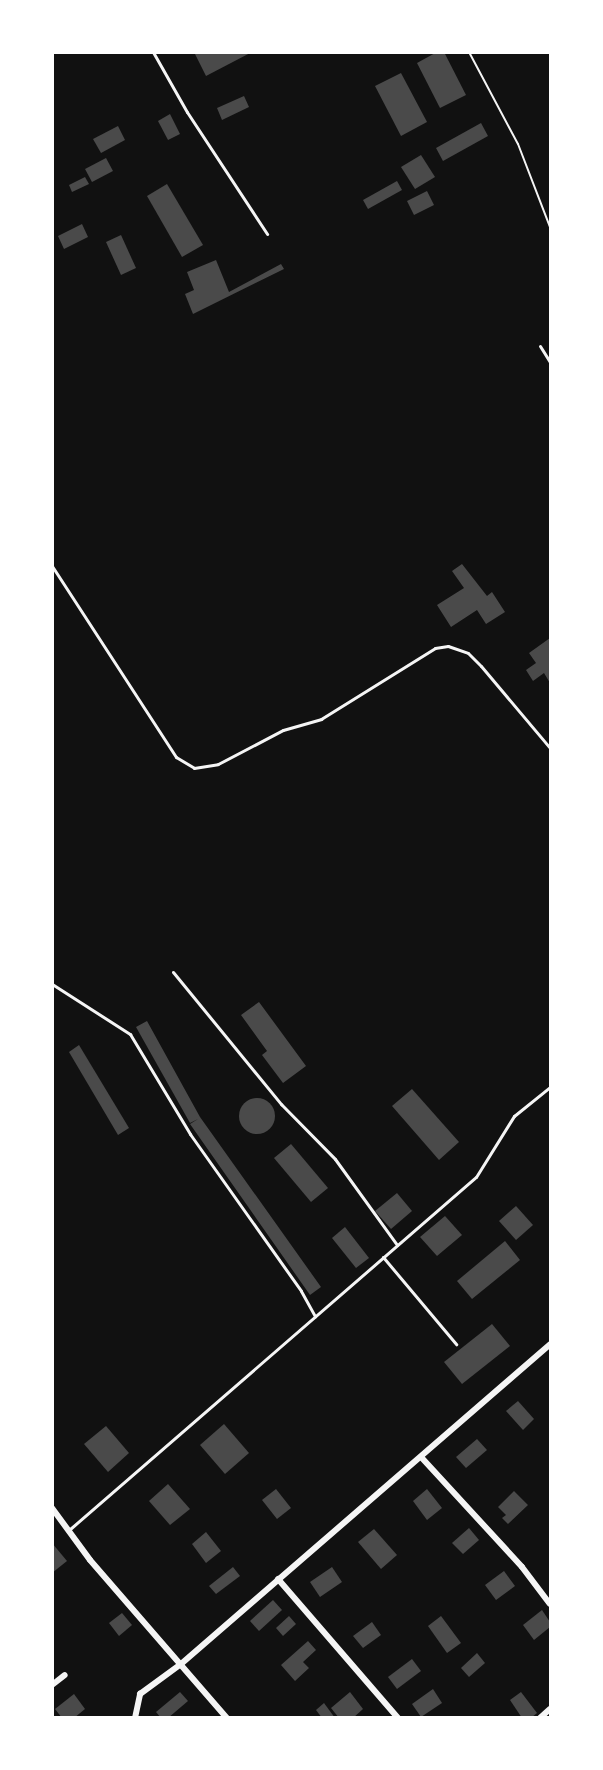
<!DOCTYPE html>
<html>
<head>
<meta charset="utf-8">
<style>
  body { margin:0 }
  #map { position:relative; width:603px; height:1770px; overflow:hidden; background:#111; font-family:"Open Sans",sans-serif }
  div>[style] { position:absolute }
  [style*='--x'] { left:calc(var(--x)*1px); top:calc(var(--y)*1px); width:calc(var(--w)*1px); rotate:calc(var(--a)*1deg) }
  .building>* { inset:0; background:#4a4a4a }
  .round { border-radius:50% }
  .path>* { height:2px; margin:-1px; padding:0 1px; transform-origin:1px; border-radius:1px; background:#f5f5f5 }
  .service>* { height:3px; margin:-1.5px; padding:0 1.5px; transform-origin:1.5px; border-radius:1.5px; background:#f5f5f5 }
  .minor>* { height:6px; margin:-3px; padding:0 3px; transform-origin:3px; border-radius:3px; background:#f5f5f5 }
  span { translate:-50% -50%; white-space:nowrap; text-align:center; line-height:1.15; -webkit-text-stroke:6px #fff; paint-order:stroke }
  .frame { position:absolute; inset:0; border:54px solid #fff; pointer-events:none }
</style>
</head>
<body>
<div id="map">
  <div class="building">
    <i style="clip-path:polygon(194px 52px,252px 52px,206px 76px)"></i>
    <i style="clip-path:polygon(437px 52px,444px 52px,466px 95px,440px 108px,417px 63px)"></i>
    <i style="clip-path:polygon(401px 73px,427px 122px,401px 136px,375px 86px)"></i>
    <i style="clip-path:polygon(244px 96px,249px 107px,222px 120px,217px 108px)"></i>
    <i style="clip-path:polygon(170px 114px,180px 134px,168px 140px,158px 121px)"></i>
    <i style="clip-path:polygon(481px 123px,488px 136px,443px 161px,436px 148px)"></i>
    <i style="clip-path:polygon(118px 126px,125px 140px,101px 153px,93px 139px)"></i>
    <i style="clip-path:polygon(421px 155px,435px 177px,415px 189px,401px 167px)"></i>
    <i style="clip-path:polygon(106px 158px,113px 171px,92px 182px,85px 169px)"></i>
    <i style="clip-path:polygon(85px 177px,89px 184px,72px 192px,69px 185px)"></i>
    <i style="clip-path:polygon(397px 181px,402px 190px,368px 209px,363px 200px)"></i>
    <i style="clip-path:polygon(167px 184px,203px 245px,182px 257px,147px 196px)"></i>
    <i style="clip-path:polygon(427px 191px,434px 205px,414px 215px,407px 201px)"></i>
    <i style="clip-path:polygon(82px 224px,88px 237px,64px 249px,58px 236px)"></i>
    <i style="clip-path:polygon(121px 235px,136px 268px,121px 275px,106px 242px)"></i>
    <i style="clip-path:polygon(216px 260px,229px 292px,281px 264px,284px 269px,193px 314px,185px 294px,194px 290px,187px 272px)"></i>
    <i style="clip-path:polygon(462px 564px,487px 596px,492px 592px,505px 612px,486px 624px,477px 610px,451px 627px,437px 605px,464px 588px,452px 571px)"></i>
    <i style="clip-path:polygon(550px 638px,550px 683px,544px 673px,533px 681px,526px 670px,536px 663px,529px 653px)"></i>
    <i style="clip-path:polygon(259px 1002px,306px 1066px,283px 1083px,262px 1055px,267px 1051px,241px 1015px)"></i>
    <i style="clip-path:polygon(147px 1021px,200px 1117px,321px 1287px,310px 1295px,190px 1124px,198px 1119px,190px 1123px,136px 1027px)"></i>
    <i style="clip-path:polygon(79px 1045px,129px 1128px,118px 1135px,69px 1052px)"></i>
    <i style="clip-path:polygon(412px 1089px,459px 1142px,439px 1160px,392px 1106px)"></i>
    <i class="round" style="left:239px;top:1098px;width:36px;height:36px"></i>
    <i style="clip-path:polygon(291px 1144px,328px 1188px,311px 1202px,274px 1158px)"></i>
    <i style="clip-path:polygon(397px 1193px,412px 1211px,391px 1229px,375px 1211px)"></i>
    <i style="clip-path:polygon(516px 1206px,533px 1225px,516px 1240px,499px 1221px)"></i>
    <i style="clip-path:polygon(445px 1216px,462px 1235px,437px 1256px,420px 1237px)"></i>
    <i style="clip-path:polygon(345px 1227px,369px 1258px,356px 1268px,332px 1238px)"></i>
    <i style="clip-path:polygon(505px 1241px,520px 1260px,472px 1299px,457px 1281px)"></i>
    <i style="clip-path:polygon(492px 1324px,510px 1346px,462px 1384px,444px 1362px)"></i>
    <i style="clip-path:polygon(518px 1401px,534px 1419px,523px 1430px,506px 1411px)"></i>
    <i style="clip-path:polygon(224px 1424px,249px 1453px,225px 1474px,200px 1445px)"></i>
    <i style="clip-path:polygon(106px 1426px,129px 1453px,108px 1472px,84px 1444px)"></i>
    <i style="clip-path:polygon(477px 1439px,487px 1450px,466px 1468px,456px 1457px)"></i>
    <i style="clip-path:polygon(168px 1484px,190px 1509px,170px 1525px,149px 1501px)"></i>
    <i style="clip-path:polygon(276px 1489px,291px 1508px,277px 1519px,262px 1500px)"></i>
    <i style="clip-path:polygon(427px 1489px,442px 1508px,427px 1520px,413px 1501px)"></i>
    <i style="clip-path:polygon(514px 1491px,528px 1505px,508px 1524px,502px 1518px,506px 1515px,498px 1507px)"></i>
    <i style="clip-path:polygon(469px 1528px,479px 1540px,463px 1554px,452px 1543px)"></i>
    <i style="clip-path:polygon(374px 1529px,397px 1555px,381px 1569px,358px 1542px)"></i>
    <i style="clip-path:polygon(206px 1532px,221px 1551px,206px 1563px,192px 1544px)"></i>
    <i style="clip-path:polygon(52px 1543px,67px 1561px,52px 1573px)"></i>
    <i style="clip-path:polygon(233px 1567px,240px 1576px,216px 1594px,209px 1586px)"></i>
    <i style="clip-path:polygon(332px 1567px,342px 1582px,320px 1597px,310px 1582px)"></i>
    <i style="clip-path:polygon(504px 1571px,515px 1586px,496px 1600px,485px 1585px)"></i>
    <i style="clip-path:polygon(273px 1600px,282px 1610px,259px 1631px,250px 1621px)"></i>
    <i style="clip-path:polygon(542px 1610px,550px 1622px,550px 1627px,534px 1640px,523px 1625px)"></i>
    <i style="clip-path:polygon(122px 1613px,132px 1625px,119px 1636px,109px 1623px)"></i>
    <i style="clip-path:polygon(289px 1616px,296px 1624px,283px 1636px,276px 1628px)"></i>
    <i style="clip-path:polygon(441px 1616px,461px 1643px,447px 1653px,428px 1626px)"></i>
    <i style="clip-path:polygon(372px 1622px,381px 1635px,363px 1648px,353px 1636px)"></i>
    <i style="clip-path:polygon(308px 1641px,316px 1650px,303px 1662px,309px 1668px,295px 1681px,281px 1665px)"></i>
    <i style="clip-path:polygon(477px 1653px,485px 1663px,469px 1677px,461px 1668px)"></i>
    <i style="clip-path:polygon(412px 1659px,421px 1671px,397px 1689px,388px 1677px)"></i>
    <i style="clip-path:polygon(433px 1689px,442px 1703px,421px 1717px,412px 1704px)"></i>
    <i style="clip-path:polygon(180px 1692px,188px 1701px,168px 1718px,161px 1718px,156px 1712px)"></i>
    <i style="clip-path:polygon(350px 1692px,363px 1709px,353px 1718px,339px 1718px,331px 1708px)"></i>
    <i style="clip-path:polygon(521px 1692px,537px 1713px,531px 1718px,522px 1718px,510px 1700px)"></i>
    <i style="clip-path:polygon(74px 1694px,85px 1709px,74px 1718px,62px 1718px,55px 1709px)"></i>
    <i style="clip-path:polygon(324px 1703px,335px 1718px,322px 1718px,316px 1710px)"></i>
  </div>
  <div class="path">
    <i style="--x:469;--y:52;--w:104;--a:62"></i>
    <i style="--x:518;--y:144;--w:89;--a:68.9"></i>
  </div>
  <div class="service">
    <i style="--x:153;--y:52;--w:69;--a:60.5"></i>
    <i style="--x:187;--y:112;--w:146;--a:56.7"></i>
    <i style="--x:540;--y:346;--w:19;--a:58"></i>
    <i style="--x:52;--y:566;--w:228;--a:57"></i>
    <i style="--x:176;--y:757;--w:21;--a:31"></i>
    <i style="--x:194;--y:768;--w:24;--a:-9"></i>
    <i style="--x:218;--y:764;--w:73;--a:-27.6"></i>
    <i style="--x:283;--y:730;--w:40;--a:-16"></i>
    <i style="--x:321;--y:719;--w:134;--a:-31.9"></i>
    <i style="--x:435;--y:648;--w:13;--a:-9"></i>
    <i style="--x:448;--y:646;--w:21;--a:19"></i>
    <i style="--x:468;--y:653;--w:18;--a:45"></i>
    <i style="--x:481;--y:666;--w:107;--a:49.9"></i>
    <i style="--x:173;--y:972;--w:171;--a:50.7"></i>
    <i style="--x:281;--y:1104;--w:77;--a:45.5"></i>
    <i style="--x:335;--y:1159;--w:106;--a:54.2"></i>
    <i style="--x:52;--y:984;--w:93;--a:32.7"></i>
    <i style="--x:130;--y:1034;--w:117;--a:59"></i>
    <i style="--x:190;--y:1134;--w:192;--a:54.7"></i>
    <i style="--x:301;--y:1291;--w:29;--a:61"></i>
    <i style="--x:383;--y:1257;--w:114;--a:50"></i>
    <i style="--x:70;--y:1529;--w:537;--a:-40.93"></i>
    <i style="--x:476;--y:1177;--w:72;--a:-58.1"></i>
    <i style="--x:514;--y:1116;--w:46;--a:-38.9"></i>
  </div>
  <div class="minor">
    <i style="--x:421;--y:1457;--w:149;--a:47.4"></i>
    <i style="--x:522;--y:1567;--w:46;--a:52.9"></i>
    <i style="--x:52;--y:1508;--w:64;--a:53.8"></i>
    <i style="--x:90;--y:1560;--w:209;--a:49.1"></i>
    <i style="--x:278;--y:1579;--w:184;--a:49.2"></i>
    <i style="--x:52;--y:1685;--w:16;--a:-38"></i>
    <i style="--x:135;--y:1718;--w:25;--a:-78"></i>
    <i style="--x:140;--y:1694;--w:51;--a:-36.2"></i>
    <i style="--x:181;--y:1664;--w:488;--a:-40.9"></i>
    <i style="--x:540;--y:1718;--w:13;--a:-42"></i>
  </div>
  <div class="frame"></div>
</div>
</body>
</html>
